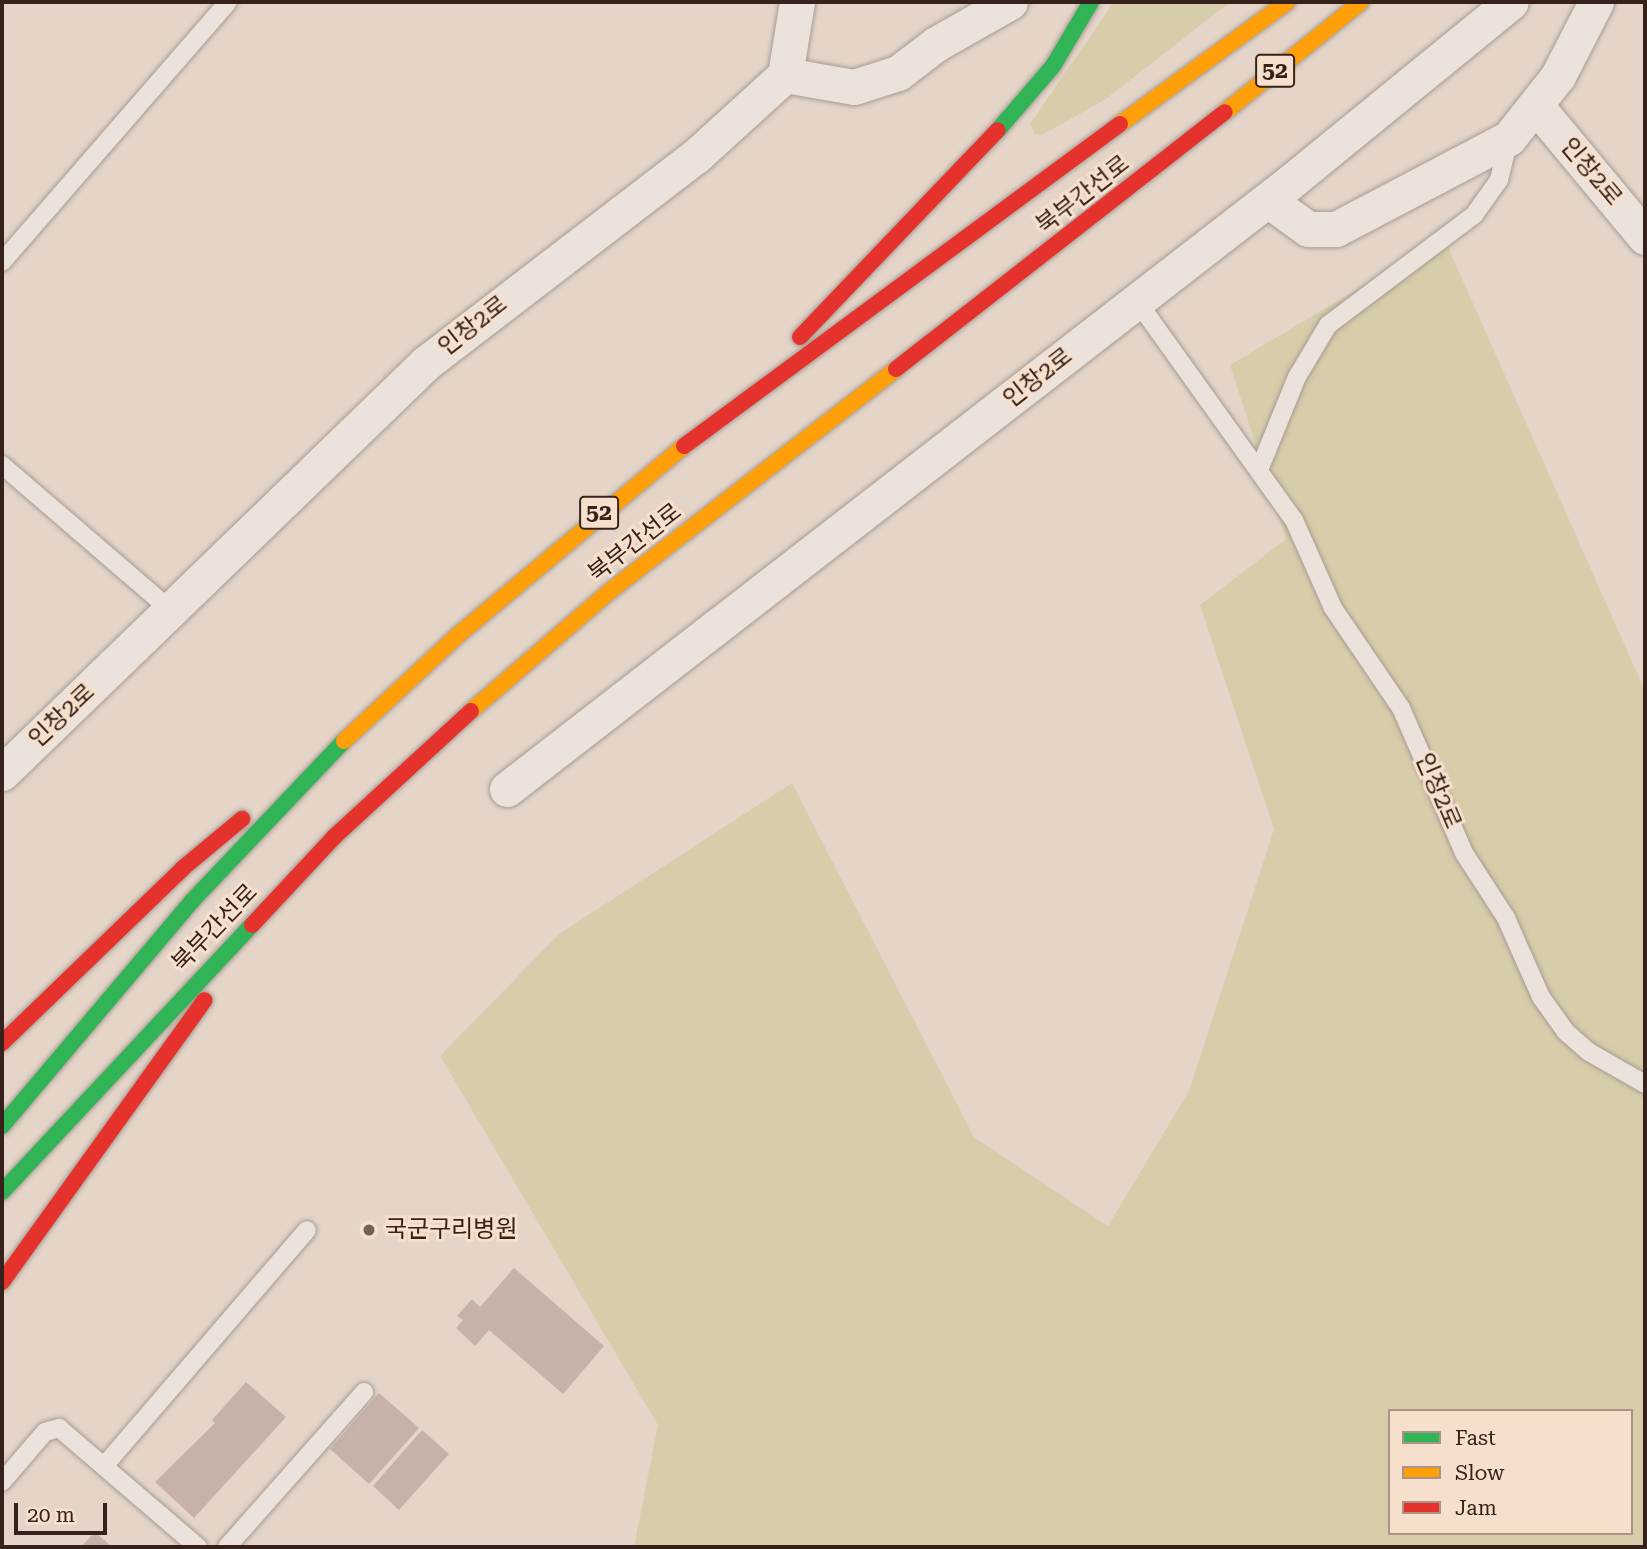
<!DOCTYPE html>
<html>
<head>
<meta charset="utf-8">
<style>
  body { margin:0 }
  #map { position:relative; width:1647px; height:1549px; overflow:hidden; background:#e4d5c8; font-family:"Roboto Serif","Noto Sans KR",serif }
  div>[style] { position:absolute }
  [style*='--x'] { left:calc(var(--x)*1px); top:calc(var(--y)*1px); width:calc(var(--w)*1px); rotate:calc(var(--a)*1deg) }
  .green>* { inset:0; background:#d7cdaa }
  .building>* { inset:0; background:#c7b2a9 }
  .roads { filter:drop-shadow(0 0 2px #a89b92) drop-shadow(0 0 2px #a89b92) }
  .lane>* { height:18px; margin:-9px; padding:0 9px; transform-origin:9px; border-radius:9px; background:#ebe2db }
  .street>* { height:35px; margin:-17.5px; padding:0 17.5px; transform-origin:17.5px; border-radius:17.5px; background:#ebe2db }
  .fast>* { height:16px; margin:-8px; padding:0 8px; transform-origin:8px; border-radius:8px; background:#30b455 }
  .slow>* { height:16px; margin:-8px; padding:0 8px; transform-origin:8px; border-radius:8px; background:#ff9f0a }
  .jam>* { height:16px; margin:-8px; padding:0 8px; transform-origin:8px; border-radius:8px; background:#e5322d }
  .dots>* { width:19px; height:19px; translate:-50% -50%; box-sizing:border-box; border:4px solid #f6e0cd; border-radius:50% }
  span { translate:-50% -50%; white-space:nowrap; text-align:center; line-height:1.15; -webkit-text-stroke:6px #f6e0cd; paint-order:stroke }
  .shield-label span { padding:2px 5px; background:#f6e0cd; border:2px solid; border-radius:5px; -webkit-text-stroke-width:0 }
  .shield-label { font-size:23px; color:#36221b; font-weight:700 }
  .street-label { font-size:24px; color:#36221b }
  .poi-label { font-size:24px; color:#36221b }
  .left { translate:0 -50%; text-align:left }
  .frame { position:absolute; inset:0; border:4px solid #36221b; pointer-events:none }
  .legend { position:absolute; left:1388px; top:1409px; width:245px; height:126px; box-sizing:border-box; background:#f6e0cd; border:2px solid #a99486; margin:0; padding:9px 12px; list-style:none; font-size:21px; color:#36221b }
  .legend li { display:flex; align-items:center; gap:14px; height:35px }
  .legend b { width:35px; border:2px solid #a99486 }
  .scale { position:absolute; left:14px; top:1503px; width:93px; height:32px; box-sizing:border-box; border:4px solid #36221b; border-top:0; padding-left:9px; font-size:21px; line-height:24px; white-space:nowrap; color:#36221b; -webkit-text-stroke:5px #f6e0cd; paint-order:stroke }
</style>
</head>
<body>
<div id="map">
  <div class="green">
    <i style="clip-path:polygon(1114px 2px,1230px 2px,1106px 99px,1042px 135px,1035px 134px,1030px 124px)"></i>
    <i style="clip-path:polygon(evenodd,1444px 238px,1645px 691px,1645px 1547px,634px 1547px,658px 1425px,440px 1056px,559px 934px,792px 783px,974px 1137px,1108px 1226px,1189px 1091px,1274px 829px,1200px 605px,1286px 539px,1230px 365px,1444px 238px,1390px 1411px,1631px 1411px,1631px 1533px,1390px 1533px,1390px 1411px)"></i>
  </div>
  <div class="building">
    <i style="clip-path:polygon(514px 1268px,604px 1346px,563px 1394px,489px 1330px,475px 1346px,456px 1328px,463px 1320px,457px 1316px,472px 1299px,480px 1307px)"></i>
    <i style="clip-path:polygon(246px 1382px,286px 1417px,194px 1518px,155px 1482px,215px 1423px,212px 1420px)"></i>
    <i style="clip-path:polygon(379px 1393px,419px 1428px,369px 1484px,330px 1449px)"></i>
    <i style="clip-path:polygon(422px 1430px,449px 1454px,399px 1510px,373px 1486px)"></i>
    <i style="clip-path:polygon(95px 1532px,112px 1547px,81px 1547px)"></i>
  </div>
  <div class="roads">
    <div class="lane">
      <i style="--x:2;--y:262;--w:344;--a:-49"></i>
      <i style="--x:1137;--y:301;--w:269;--a:54.4"></i>
      <i style="--x:1294;--y:520;--w:96;--a:66.1"></i>
      <i style="--x:1333;--y:608;--w:121;--a:55.8"></i>
      <i style="--x:1401;--y:708;--w:158;--a:66.5"></i>
      <i style="--x:1464;--y:853;--w:77;--a:57.1"></i>
      <i style="--x:1506;--y:918;--w:86;--a:66.1"></i>
      <i style="--x:1541;--y:997;--w:43;--a:54.5"></i>
      <i style="--x:1566;--y:1032;--w:30;--a:41"></i>
      <i style="--x:1589;--y:1052;--w:64;--a:29.7"></i>
      <i style="--x:2;--y:465;--w:224;--a:40.7"></i>
      <i style="--x:1259;--y:470;--w:100;--a:-67.8"></i>
      <i style="--x:1297;--y:377;--w:61;--a:-59.2"></i>
      <i style="--x:1328;--y:325;--w:183;--a:-37"></i>
      <i style="--x:1474;--y:215;--w:43;--a:-54.5"></i>
      <i style="--x:1499;--y:180;--w:42;--a:-76.3"></i>
      <i style="--x:104;--y:1466;--w:311;--a:-49.3"></i>
      <i style="--x:2;--y:1482;--w:66;--a:-49.3"></i>
      <i style="--x:45;--y:1432;--w:15;--a:-16"></i>
      <i style="--x:59;--y:1428;--w:183;--a:40.6"></i>
      <i style="--x:227;--y:1547;--w:207;--a:-48.5"></i>
    </div>
    <div class="street">
      <i style="--x:785;--y:75;--w:74;--a:-80.7"></i>
      <i style="--x:1537;--y:107;--w:169;--a:50.3"></i>
      <i style="--x:1268;--y:200;--w:49;--a:35.9"></i>
      <i style="--x:1308;--y:229;--w:28;--a:0"></i>
      <i style="--x:1336;--y:229;--w:195;--a:-27.7"></i>
      <i style="--x:1509;--y:138;--w:79;--a:-51.7"></i>
      <i style="--x:1558;--y:76;--w:83;--a:-62.8"></i>
      <i style="--x:2;--y:773;--w:590;--a:-44.04"></i>
      <i style="--x:426;--y:363;--w:340;--a:-37.5"></i>
      <i style="--x:696;--y:156;--w:120;--a:-42.3"></i>
      <i style="--x:785;--y:75;--w:70;--a:9.9"></i>
      <i style="--x:854;--y:87;--w:46;--a:-17.7"></i>
      <i style="--x:898;--y:73;--w:48;--a:-37.3"></i>
      <i style="--x:936;--y:44;--w:85;--a:-29.6"></i>
      <i style="--x:507;--y:789;--w:989;--a:-37.77"></i>
      <i style="--x:1289;--y:183;--w:286;--a:-39.2"></i>
    </div>
    <div class="fast">
      <i style="--x:998;--y:130;--w:84;--a:-49.3"></i>
      <i style="--x:1053;--y:66;--w:74;--a:-59.3"></i>
      <i style="--x:2;--y:1126;--w:294;--a:-49.8"></i>
      <i style="--x:192;--y:901;--w:221;--a:-46.5"></i>
      <i style="--x:2;--y:1192;--w:366;--a:-46.9"></i>
    </div>
    <div class="slow">
      <i style="--x:1225;--y:112;--w:175;--a:-39"></i>
      <i style="--x:1120;--y:124;--w:207;--a:-36.1"></i>
      <i style="--x:471;--y:711;--w:184;--a:-40.8"></i>
      <i style="--x:610;--y:591;--w:362;--a:-37.8"></i>
      <i style="--x:344;--y:741;--w:156;--a:-42.9"></i>
      <i style="--x:458;--y:635;--w:295;--a:-39.9"></i>
    </div>
    <div class="jam">
      <i style="--x:800;--y:337;--w:286;--a:-46.3"></i>
      <i style="--x:896;--y:369;--w:417;--a:-38"></i>
      <i style="--x:684;--y:446;--w:542;--a:-36.45"></i>
      <i style="--x:252;--y:925;--w:120;--a:-47"></i>
      <i style="--x:334;--y:837;--w:186;--a:-42.6"></i>
      <i style="--x:2;--y:1043;--w:252;--a:-44"></i>
      <i style="--x:183;--y:868;--w:77;--a:-39.7"></i>
      <i style="--x:2;--y:1282;--w:347;--a:-54.3"></i>
    </div>
  </div>
  <div class="dots">
    <i style="left:369px;top:1230px;background:#736158"></i>
  </div>
  <div class="shield-label">
    <span style="left:1275px;top:71px">52</span>
    <span style="left:599px;top:513px">52</span>
  </div>
  <div class="street-label">
    <span style="left:1591px;top:172px;rotate:50deg">인창2로</span>
    <span style="left:1083px;top:195px;rotate:-38deg">북부간선로</span>
    <span style="left:473px;top:326px;rotate:-38deg">인창2로</span>
    <span style="left:1038px;top:378px;rotate:-38deg">인창2로</span>
    <span style="left:635px;top:543px;rotate:-38deg">북부간선로</span>
    <span style="left:62px;top:716px;rotate:-43deg">인창2로</span>
    <span style="left:1438px;top:791px;rotate:67deg">인창2로</span>
    <span style="left:215px;top:928px;rotate:-46deg">북부간선로</span>
  </div>
  <div class="poi-label">
    <span class="left" style="left:385px;top:1230px">국군구리병원</span>
  </div>
  <div class="frame"></div>
  <ul class="legend">
  <li><b style="height:9px;background:#30b455"></b>Fast</li>
  <li><b style="height:9px;background:#ff9f0a"></b>Slow</li>
  <li><b style="height:9px;background:#e5322d"></b>Jam</li>
  </ul>
  <div class="scale">20 m</div>
</div>
</body>
</html>
